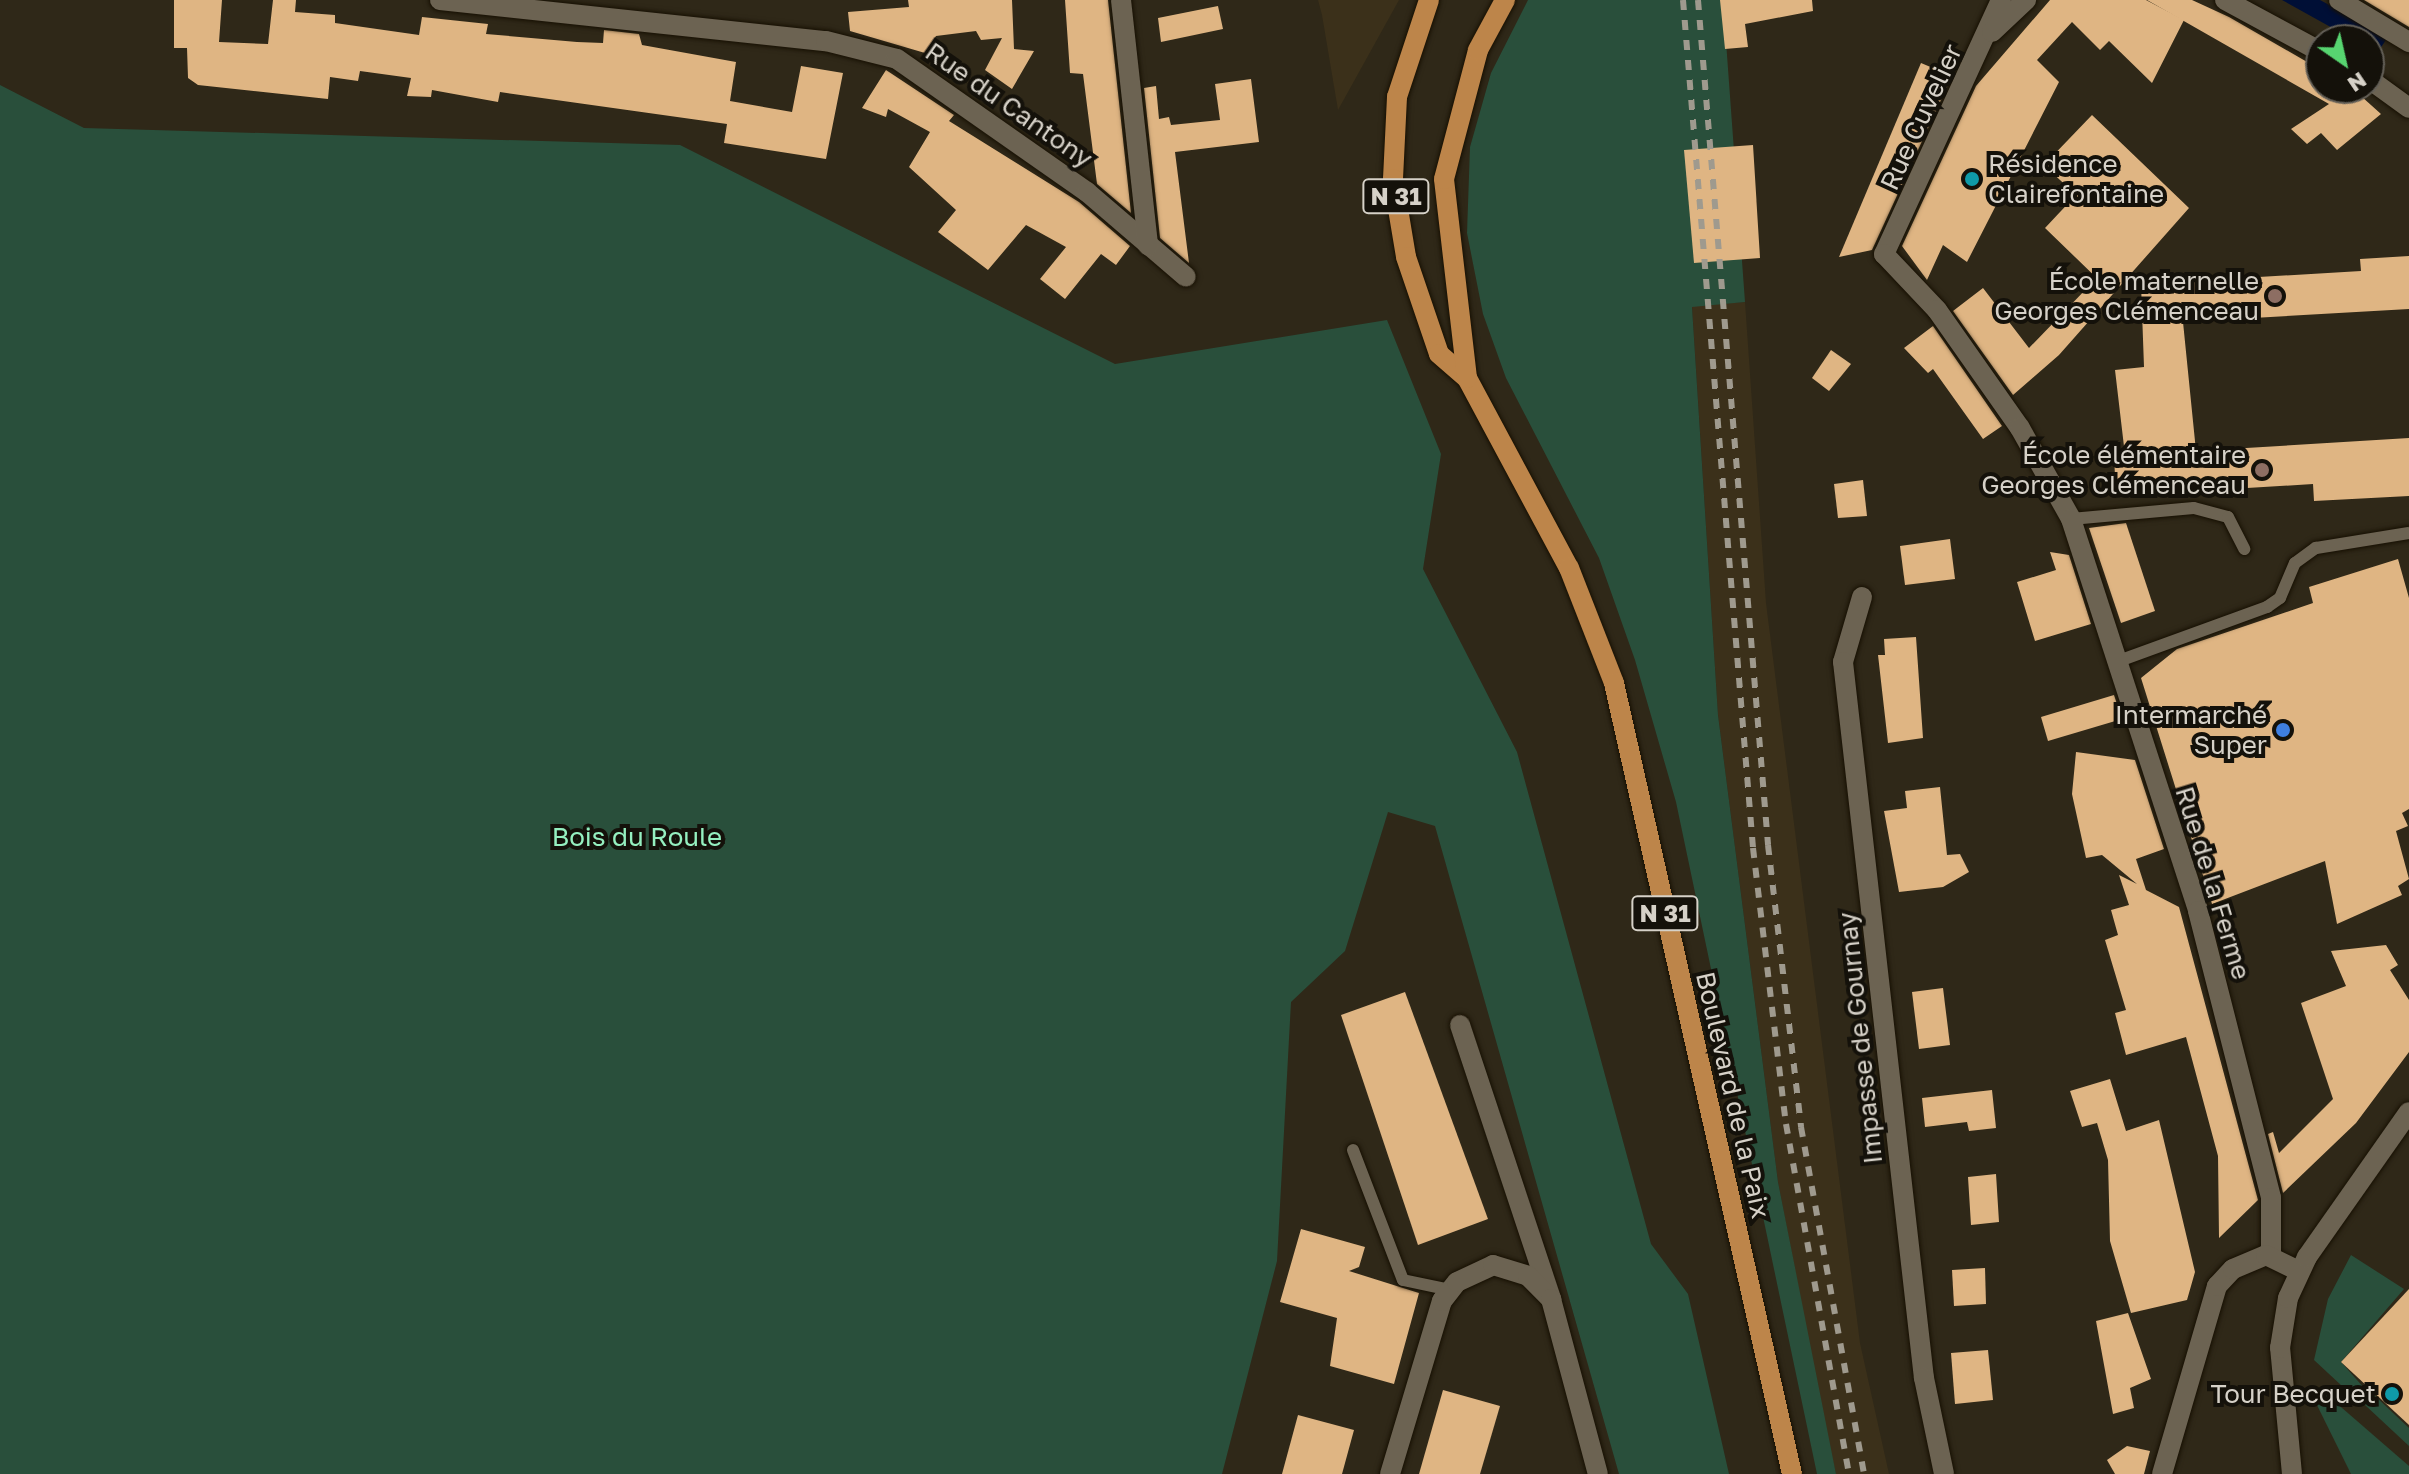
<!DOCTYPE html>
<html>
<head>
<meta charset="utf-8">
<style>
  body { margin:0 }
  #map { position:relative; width:2409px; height:1474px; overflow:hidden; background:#2f2818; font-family:"Golos Text",sans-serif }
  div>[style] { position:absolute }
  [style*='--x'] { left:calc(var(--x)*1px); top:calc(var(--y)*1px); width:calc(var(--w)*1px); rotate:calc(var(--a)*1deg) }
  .built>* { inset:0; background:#3b301a }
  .green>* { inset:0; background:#294f3b }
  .water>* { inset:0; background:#000f36 }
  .building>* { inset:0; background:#dfb583 }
  .roads { filter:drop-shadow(0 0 2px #171003) drop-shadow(0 0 2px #171003) }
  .lane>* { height:12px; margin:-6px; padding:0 6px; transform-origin:6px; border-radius:6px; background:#6c6352 }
  .street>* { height:20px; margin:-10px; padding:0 10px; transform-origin:10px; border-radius:10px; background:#6c6352 }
  .secondary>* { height:20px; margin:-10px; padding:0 10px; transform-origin:10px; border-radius:10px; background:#6c6352 }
  .primary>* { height:20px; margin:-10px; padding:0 10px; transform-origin:10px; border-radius:10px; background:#bd854a }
  .rail>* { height:6px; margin-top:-3px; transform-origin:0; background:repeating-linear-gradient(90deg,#9f9a8e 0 10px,transparent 0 20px) }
  .dots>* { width:22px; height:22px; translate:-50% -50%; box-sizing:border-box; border:4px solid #14110a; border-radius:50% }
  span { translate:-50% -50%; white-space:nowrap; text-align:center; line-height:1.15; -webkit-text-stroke:8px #14110a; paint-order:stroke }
  .shield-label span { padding:2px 6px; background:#14110a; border:2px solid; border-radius:6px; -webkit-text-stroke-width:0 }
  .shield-label { font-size:24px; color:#d6d1c8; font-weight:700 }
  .street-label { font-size:26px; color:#d6d1c8 }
  .poi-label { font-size:26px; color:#d6d1c8 }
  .left { translate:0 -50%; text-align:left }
  .right { translate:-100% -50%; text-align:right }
  .park-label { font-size:26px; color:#95f0c0 }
  .north { position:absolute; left:2305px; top:24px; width:80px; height:80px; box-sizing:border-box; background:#14110a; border:2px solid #625e56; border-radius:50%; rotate:146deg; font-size:22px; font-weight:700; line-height:32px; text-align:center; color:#d6d1c8 }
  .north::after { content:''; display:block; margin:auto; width:28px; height:36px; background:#57d570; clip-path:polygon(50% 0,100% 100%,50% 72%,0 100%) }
</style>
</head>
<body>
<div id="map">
  <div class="built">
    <i style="clip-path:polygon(1318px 0,1399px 0,1338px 110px,1322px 15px)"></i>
    <i style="clip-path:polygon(1745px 302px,1766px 603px,1860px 1343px,1889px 1474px,1836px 1474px,1823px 1416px,1778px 1182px,1718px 715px,1692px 306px)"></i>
  </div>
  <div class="green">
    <i style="clip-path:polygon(1528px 0,1723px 0,1745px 302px,1692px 307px,1718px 715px,1778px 1182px,1836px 1474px,1817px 1474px,1676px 802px,1635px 660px,1599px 558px,1506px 378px,1483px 314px,1467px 233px,1470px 147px,1491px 73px)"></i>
    <i style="clip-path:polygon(0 85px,84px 128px,680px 145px,1115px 364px,1387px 320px,1441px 454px,1423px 569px,1517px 752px,1651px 1244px,1688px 1294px,1729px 1474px,1619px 1474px,1435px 826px,1388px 812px,1345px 951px,1291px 1002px,1277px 1261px,1222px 1474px,0 1474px)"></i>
    <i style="clip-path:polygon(2351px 1255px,2404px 1289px,2341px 1362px,2365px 1389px,2356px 1399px,2314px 1360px,2328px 1299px)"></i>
    <i style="clip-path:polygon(2319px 1388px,2409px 1466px,2409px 1474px,2351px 1474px,2312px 1395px)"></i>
    <i style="clip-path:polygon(2374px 1395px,2409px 1428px,2409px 1446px,2365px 1405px)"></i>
  </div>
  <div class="water">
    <i style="clip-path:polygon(2282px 0,2320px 0,2388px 37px,2377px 53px,2369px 40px,2354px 40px)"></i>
  </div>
  <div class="building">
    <i style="clip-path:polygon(174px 0,222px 0,219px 42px,268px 44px,273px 0,296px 0,295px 12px,335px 15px,335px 23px,419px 35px,422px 17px,488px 24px,486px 34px,577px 42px,603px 43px,604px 30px,639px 34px,642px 45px,736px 62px,730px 101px,792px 112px,801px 66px,843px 73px,826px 159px,724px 143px,727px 124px,500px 92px,498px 102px,432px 90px,431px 97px,407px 96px,411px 78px,360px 71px,358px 81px,330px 77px,328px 99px,198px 85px,188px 78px,187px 48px,174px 48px)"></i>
    <i style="clip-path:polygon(908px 0,1012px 0,1014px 49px,1034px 51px,1012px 89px,985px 70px,1002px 38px,981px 40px,976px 31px,936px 36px,925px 53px,850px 31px,848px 12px,909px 7px)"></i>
    <i style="clip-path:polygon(1065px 0,1108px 0,1131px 213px,1097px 184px,1083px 74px,1070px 73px)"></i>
    <i style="clip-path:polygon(1720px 0,1812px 0,1813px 11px,1745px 24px,1748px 47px,1725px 49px)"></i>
    <i style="clip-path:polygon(2050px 0,2146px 0,2184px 20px,2152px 83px,2109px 41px,2100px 50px,2072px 22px,2037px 60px,2059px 82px,1967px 262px,1943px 245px,1927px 280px,1902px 246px,1976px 86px)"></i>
    <i style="clip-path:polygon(2147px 0,2192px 0,2229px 17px,2321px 70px,2321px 88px,2352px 88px,2381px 114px,2337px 150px,2321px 133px,2307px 144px,2291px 129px,2329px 104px)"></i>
    <i style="clip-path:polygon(2364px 0,2409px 0,2409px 27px)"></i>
    <i style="clip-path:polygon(1218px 6px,1223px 29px,1161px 42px,1158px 18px)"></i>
    <i style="clip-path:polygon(1921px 63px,1952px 76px,1872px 250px,1839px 257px)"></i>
    <i style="clip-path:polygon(886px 70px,954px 115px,949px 121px,1079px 202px,1130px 246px,1116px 265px,1101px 254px,1065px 299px,1040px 279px,1066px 247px,1026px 225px,988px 270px,938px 232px,956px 210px,909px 167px,930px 132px,888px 109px,886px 117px,862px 108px)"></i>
    <i style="clip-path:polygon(1251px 79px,1259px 142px,1175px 152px,1189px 263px,1160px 238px,1144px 88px,1156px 86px,1159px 119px,1169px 117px,1171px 125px,1220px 120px,1215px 84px)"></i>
    <i style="clip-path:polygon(2092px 115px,2189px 208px,2059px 355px,2013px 395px,1953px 311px,1983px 288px,2029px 348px,2089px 286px,2105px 286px,2045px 228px,2076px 195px,2044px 165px)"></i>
    <i style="clip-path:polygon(1753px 145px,1760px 258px,1694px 263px,1684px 150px)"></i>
    <i style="clip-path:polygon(2409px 256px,2409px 309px,2183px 322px,2196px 451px,2409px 438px,2409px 496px,2314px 501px,2313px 484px,2116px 496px,2114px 456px,2125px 455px,2115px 370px,2144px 367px,2141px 284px,2361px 271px,2360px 259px)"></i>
    <i style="clip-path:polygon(1933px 326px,2002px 426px,1983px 439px,1933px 369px,1928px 373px,1904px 348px)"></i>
    <i style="clip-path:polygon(1831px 350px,1851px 364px,1829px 391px,1812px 378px)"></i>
    <i style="clip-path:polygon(1863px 480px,1867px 516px,1838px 518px,1834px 484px)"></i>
    <i style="clip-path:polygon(2126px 523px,2155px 611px,2121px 623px,2089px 528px)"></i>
    <i style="clip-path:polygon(1950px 539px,1955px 579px,1905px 585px,1900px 546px)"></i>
    <i style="clip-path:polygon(2050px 552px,2069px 555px,2091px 624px,2035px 641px,2017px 582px,2056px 570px)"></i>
    <i style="clip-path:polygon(2398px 559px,2409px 598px,2409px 809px,2402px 813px,2408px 826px,2396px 831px,2409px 879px,2398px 886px,2402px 895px,2337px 924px,2325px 861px,2212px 904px,2141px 678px,2177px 649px,2313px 603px,2309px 587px)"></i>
    <i style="clip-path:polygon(1916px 637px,1923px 738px,1888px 743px,1878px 655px,1885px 655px,1884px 639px)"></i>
    <i style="clip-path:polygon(2114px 695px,2122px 719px,2048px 741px,2041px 717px)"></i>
    <i style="clip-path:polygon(2076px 752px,2135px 760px,2164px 849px,2136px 859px,2146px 890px,2179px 907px,2258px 1200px,2219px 1238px,2218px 1156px,2186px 1037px,2126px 1055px,2115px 1013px,2126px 1010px,2105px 940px,2118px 935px,2111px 910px,2129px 905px,2119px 875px,2137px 884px,2102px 855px,2086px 858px,2072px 794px)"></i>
    <i style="clip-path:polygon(1940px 787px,1947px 855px,1960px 854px,1969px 872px,1943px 887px,1899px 892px,1884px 811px,1907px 808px,1905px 791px)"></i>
    <i style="clip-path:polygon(2386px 945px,2398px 965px,2390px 970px,2409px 1000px,2409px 1052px,2356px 1123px,2283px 1193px,2268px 1134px,2273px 1132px,2279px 1153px,2333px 1099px,2301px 1003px,2346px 986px,2331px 951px)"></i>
    <i style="clip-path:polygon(1943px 988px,1950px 1045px,1919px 1049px,1912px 992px)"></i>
    <i style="clip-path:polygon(1405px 992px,1488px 1219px,1418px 1245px,1341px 1015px)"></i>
    <i style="clip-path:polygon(2110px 1079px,2126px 1131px,2159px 1120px,2195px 1272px,2187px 1300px,2131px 1313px,2110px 1241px,2108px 1160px,2097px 1123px,2082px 1127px,2070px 1091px)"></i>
    <i style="clip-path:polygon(1992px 1090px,1996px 1128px,1969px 1131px,1967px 1122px,1925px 1127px,1922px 1098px)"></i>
    <i style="clip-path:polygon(1996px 1174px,1999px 1222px,1971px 1225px,1968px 1177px)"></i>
    <i style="clip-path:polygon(1301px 1229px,1365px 1247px,1359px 1267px,1349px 1271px,1419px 1293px,1394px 1384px,1330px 1366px,1337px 1318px,1280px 1302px)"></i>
    <i style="clip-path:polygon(1985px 1268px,1986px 1304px,1954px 1306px,1952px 1270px)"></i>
    <i style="clip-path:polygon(2409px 1289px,2409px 1425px,2341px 1362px)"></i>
    <i style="clip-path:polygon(2128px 1313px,2151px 1379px,2130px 1388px,2134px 1408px,2113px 1414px,2096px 1321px)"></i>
    <i style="clip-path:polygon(1988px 1350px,1993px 1400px,1955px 1404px,1951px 1353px)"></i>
    <i style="clip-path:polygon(1443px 1390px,1500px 1406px,1480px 1474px,1419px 1474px)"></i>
    <i style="clip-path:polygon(1298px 1415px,1354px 1430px,1342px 1474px,1282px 1474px)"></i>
    <i style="clip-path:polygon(2127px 1446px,2150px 1451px,2144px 1474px,2115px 1474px,2107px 1460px)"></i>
  </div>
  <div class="roads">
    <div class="lane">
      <i style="--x:2071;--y:519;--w:123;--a:-5.1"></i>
      <i style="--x:2194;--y:508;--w:35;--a:15"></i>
      <i style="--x:2228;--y:517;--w:36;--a:63"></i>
      <i style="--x:2116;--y:662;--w:161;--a:-20"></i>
      <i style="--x:2267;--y:607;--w:16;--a:-35"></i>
      <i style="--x:2280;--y:598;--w:38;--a:-67"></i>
      <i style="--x:2295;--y:563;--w:26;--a:-36"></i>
      <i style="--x:2316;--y:548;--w:94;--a:-9.2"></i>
      <i style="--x:1353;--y:1150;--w:139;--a:69"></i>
      <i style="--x:1403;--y:1280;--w:48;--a:12"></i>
    </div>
    <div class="street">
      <i style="--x:440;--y:0;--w:388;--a:6.1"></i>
      <i style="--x:826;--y:41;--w:73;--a:14.2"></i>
      <i style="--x:897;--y:59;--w:232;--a:35"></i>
      <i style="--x:1087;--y:192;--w:130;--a:40.6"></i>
      <i style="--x:1121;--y:0;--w:247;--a:83.7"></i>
      <i style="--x:2001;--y:0;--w:280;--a:114.7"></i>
      <i style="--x:1884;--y:254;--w:77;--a:46.6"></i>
      <i style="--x:1937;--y:310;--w:144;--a:54.9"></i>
      <i style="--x:2020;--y:428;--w:104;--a:60.7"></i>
      <i style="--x:2071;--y:519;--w:412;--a:72"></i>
      <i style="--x:2198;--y:911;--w:296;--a:75.7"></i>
      <i style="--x:2271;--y:1198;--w:59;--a:90"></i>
      <i style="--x:2225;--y:0;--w:109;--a:28.4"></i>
      <i style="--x:2339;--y:0;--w:82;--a:31"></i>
      <i style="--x:1992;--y:32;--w:47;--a:-43.3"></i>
      <i style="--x:2369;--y:79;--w:49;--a:35.9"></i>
      <i style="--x:1862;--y:597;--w:68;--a:106.3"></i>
      <i style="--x:1843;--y:662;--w:721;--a:83.55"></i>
      <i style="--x:1924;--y:1378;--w:98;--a:78.2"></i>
      <i style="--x:1460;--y:1025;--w:289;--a:71.6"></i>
      <i style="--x:1390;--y:1474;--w:181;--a:-73.3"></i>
      <i style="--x:1442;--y:1301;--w:24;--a:-52"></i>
      <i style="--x:1457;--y:1282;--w:40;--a:-25"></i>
      <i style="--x:1493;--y:1265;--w:37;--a:17"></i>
      <i style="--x:1528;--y:1276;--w:33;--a:45"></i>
      <i style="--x:1551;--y:1299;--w:181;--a:75"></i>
      <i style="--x:2162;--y:1474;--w:196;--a:-73.7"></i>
      <i style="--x:2217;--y:1286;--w:23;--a:-47"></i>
      <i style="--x:2233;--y:1269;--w:36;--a:-23"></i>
      <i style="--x:2266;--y:1255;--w:37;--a:26"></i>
    </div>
    <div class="secondary">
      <i style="--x:2292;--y:1474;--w:127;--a:-95.4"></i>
      <i style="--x:2280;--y:1348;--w:51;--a:-80.9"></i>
      <i style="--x:2288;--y:1298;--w:45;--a:-65.1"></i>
      <i style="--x:2307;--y:1257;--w:177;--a:-54.9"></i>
    </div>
    <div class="primary">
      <i style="--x:1429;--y:0;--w:102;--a:108.3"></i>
      <i style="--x:1397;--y:97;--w:82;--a:92.8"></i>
      <i style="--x:1393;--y:179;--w:79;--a:80.5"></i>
      <i style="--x:1406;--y:257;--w:102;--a:71.2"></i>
      <i style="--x:1439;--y:354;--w:37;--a:41"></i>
      <i style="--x:1467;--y:378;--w:216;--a:61.8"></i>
      <i style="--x:1569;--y:568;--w:123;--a:68.6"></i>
      <i style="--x:1614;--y:683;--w:811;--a:77.32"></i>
      <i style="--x:1467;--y:378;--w:200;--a:-96.6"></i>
      <i style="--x:1444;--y:179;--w:133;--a:-75.2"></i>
      <i style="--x:1478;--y:50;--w:57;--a:-61.6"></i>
    </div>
  </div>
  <div class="rail">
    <i style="--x:1683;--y:0;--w:851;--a:85.28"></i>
    <i style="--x:1753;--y:848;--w:278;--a:83.2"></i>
    <i style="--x:1786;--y:1124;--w:356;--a:79.8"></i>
    <i style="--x:1698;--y:0;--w:848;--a:85.26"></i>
    <i style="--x:1768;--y:845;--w:284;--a:83.3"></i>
    <i style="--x:1801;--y:1127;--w:353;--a:79.7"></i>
  </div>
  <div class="dots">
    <i style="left:1972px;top:179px;background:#0f9aa8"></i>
    <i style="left:2275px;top:296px;background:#8d6e63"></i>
    <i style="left:2262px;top:470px;background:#8d6e63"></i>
    <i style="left:2283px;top:730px;background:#3f7fe0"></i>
    <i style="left:2392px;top:1394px;background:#0f9aa8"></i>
  </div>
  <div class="shield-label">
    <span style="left:1396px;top:196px">N 31</span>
    <span style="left:1665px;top:913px">N 31</span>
  </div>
  <div class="street-label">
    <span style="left:1009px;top:105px;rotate:35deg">Rue du Cantony</span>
    <span style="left:1921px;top:117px;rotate:-65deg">Rue Cuvelier</span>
    <span style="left:2213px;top:883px;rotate:73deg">Rue de la Ferme</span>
    <span style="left:1860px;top:1038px;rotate:-96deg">Impasse de Gournay</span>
    <span style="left:1733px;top:1095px;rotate:77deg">Boulevard de la Paix</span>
  </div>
  <div class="poi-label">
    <span class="left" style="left:1988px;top:179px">Résidence<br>Clairefontaine</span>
    <span class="right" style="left:2259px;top:296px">École maternelle<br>Georges Clémenceau</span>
    <span class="right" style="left:2246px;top:470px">École élémentaire<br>Georges Clémenceau</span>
    <span class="right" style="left:2267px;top:730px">Intermarché<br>Super</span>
    <span class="right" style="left:2376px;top:1394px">Tour Becquet</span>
  </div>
  <div class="park-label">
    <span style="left:637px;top:837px">Bois du Roule</span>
  </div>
  <div class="north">N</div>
</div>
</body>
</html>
